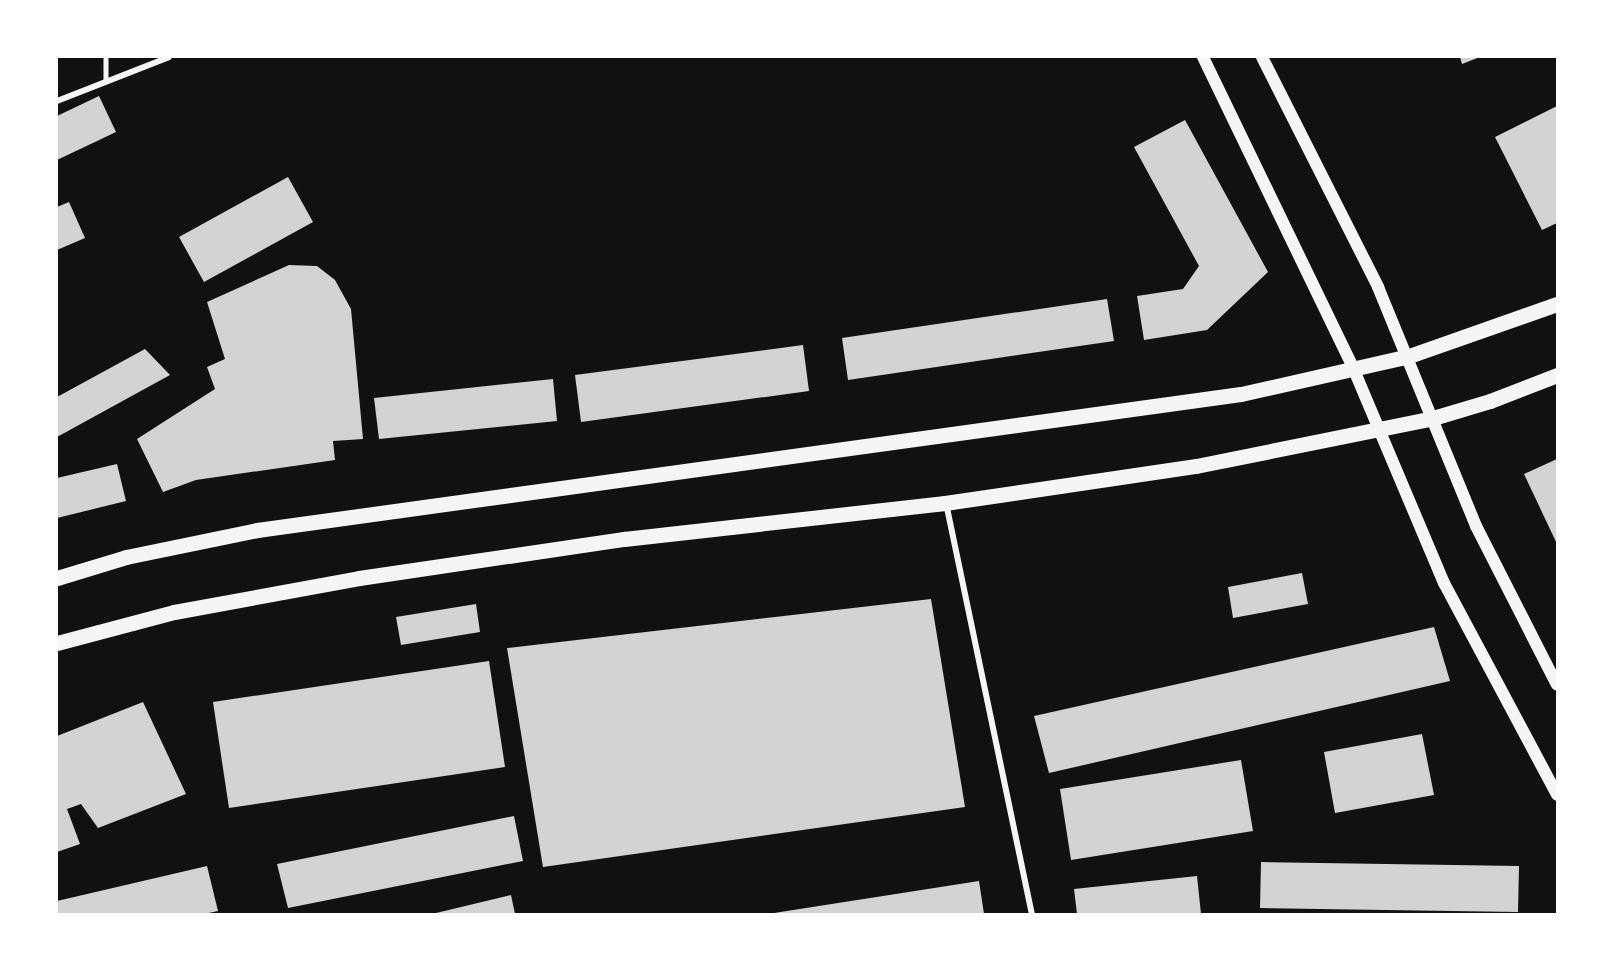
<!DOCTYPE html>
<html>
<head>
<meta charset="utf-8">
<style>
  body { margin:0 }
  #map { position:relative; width:1614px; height:971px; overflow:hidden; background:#111; font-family:Quicksand,sans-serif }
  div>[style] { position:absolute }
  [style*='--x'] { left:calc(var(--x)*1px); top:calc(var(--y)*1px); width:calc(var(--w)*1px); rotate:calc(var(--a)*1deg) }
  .building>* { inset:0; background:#d3d3d3 }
  .service>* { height:4.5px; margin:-2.25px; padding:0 2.25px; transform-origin:2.25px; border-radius:2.25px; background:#f5f5f5 }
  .minor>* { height:6px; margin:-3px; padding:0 3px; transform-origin:3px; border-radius:3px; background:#f5f5f5 }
  .secondary>* { height:12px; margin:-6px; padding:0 6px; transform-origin:6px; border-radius:6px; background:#f5f5f5 }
  .primary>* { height:15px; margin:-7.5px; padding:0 7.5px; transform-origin:7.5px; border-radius:7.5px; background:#f5f5f5 }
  span { translate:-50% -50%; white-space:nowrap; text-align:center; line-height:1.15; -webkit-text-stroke:4.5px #fff; paint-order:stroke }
  .frame { position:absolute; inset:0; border:58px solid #fff; pointer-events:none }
</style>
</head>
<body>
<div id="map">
  <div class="building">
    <i style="clip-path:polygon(1460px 57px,1480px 57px,1462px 64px)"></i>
    <i style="clip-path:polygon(99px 96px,116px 132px,57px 160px,57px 116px)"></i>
    <i style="clip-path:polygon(1557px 106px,1557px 223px,1542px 230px,1495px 137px)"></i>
    <i style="clip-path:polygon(1185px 120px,1268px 272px,1207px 330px,1144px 340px,1137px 296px,1183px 289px,1199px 266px,1134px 147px)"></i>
    <i style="clip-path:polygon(288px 177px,313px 222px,204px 282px,179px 237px)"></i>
    <i style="clip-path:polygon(69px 202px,85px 238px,57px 250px,57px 207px)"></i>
    <i style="clip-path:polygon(289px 265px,317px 266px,335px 280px,351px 309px,363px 439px,333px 441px,335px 460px,196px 480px,163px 492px,137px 439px,215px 389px,207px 367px,225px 359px,207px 302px)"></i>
    <i style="clip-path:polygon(1107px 299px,1114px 341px,848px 380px,842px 338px)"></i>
    <i style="clip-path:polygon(803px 345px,809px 391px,581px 422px,575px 375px)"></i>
    <i style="clip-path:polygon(145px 349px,170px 375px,57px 437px,57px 397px)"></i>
    <i style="clip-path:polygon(553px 379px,557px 421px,379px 439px,374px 398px)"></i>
    <i style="clip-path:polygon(1557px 459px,1557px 544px,1524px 474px)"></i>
    <i style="clip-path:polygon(117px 464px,126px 501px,57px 518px,57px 478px)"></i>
    <i style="clip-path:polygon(1302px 573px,1308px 604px,1233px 618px,1228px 587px)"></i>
    <i style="clip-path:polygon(931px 599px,965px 807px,543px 867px,507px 648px)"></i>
    <i style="clip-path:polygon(476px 604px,480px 632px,401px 645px,396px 617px)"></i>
    <i style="clip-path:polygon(1434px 627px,1450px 681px,1049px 773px,1034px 716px)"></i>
    <i style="clip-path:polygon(489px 661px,505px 767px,229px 808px,213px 702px)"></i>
    <i style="clip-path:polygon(143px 702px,186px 794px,98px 828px,81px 804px,67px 809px,80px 844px,57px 852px,57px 736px)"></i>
    <i style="clip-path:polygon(1422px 734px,1434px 795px,1335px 813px,1324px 752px)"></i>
    <i style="clip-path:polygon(1241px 760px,1253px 831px,1071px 860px,1060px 789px)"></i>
    <i style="clip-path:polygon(514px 816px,523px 861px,288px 908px,277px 864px)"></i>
    <i style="clip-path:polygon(1261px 862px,1519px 866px,1518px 912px,1260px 908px)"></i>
    <i style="clip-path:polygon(207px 866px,218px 911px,204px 914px,57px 914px,57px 901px)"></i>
    <i style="clip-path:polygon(1197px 876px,1201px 914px,1077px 914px,1074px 889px)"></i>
    <i style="clip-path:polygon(979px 881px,984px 914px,774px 914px,774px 913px)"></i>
    <i style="clip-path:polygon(511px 895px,515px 914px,436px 914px,436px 913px)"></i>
  </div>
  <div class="service">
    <i style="--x:106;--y:57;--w:24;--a:90"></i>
  </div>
  <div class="minor">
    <i style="--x:57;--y:101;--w:120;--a:-21.4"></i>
    <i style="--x:946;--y:503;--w:420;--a:78.2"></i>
  </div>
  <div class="secondary">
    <i style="--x:1203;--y:57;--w:348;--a:64.2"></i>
    <i style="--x:1354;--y:370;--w:231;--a:67.1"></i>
    <i style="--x:1444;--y:583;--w:240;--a:61.9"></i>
    <i style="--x:1262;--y:57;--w:258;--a:63.2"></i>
    <i style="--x:1378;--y:287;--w:258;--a:67.7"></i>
    <i style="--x:1476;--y:526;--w:178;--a:63"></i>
  </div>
  <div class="primary">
    <i style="--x:57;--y:578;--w:72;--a:-16.9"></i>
    <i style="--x:126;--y:557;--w:134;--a:-11.6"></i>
    <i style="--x:257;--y:530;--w:993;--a:-7.87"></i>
    <i style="--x:1241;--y:394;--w:172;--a:-12.7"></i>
    <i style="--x:1409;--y:356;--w:157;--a:-19.4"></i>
    <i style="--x:57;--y:643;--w:121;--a:-14.8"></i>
    <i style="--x:174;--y:612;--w:188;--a:-10.4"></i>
    <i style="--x:359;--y:578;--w:268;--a:-8.4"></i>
    <i style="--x:624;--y:539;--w:323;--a:-6.4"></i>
    <i style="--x:945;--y:503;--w:254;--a:-8.4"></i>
    <i style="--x:1196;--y:466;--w:242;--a:-11.4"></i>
    <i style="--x:1433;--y:418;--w:59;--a:-16.6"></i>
    <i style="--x:1490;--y:401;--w:72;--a:-21.2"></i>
  </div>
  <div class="frame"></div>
</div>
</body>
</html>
